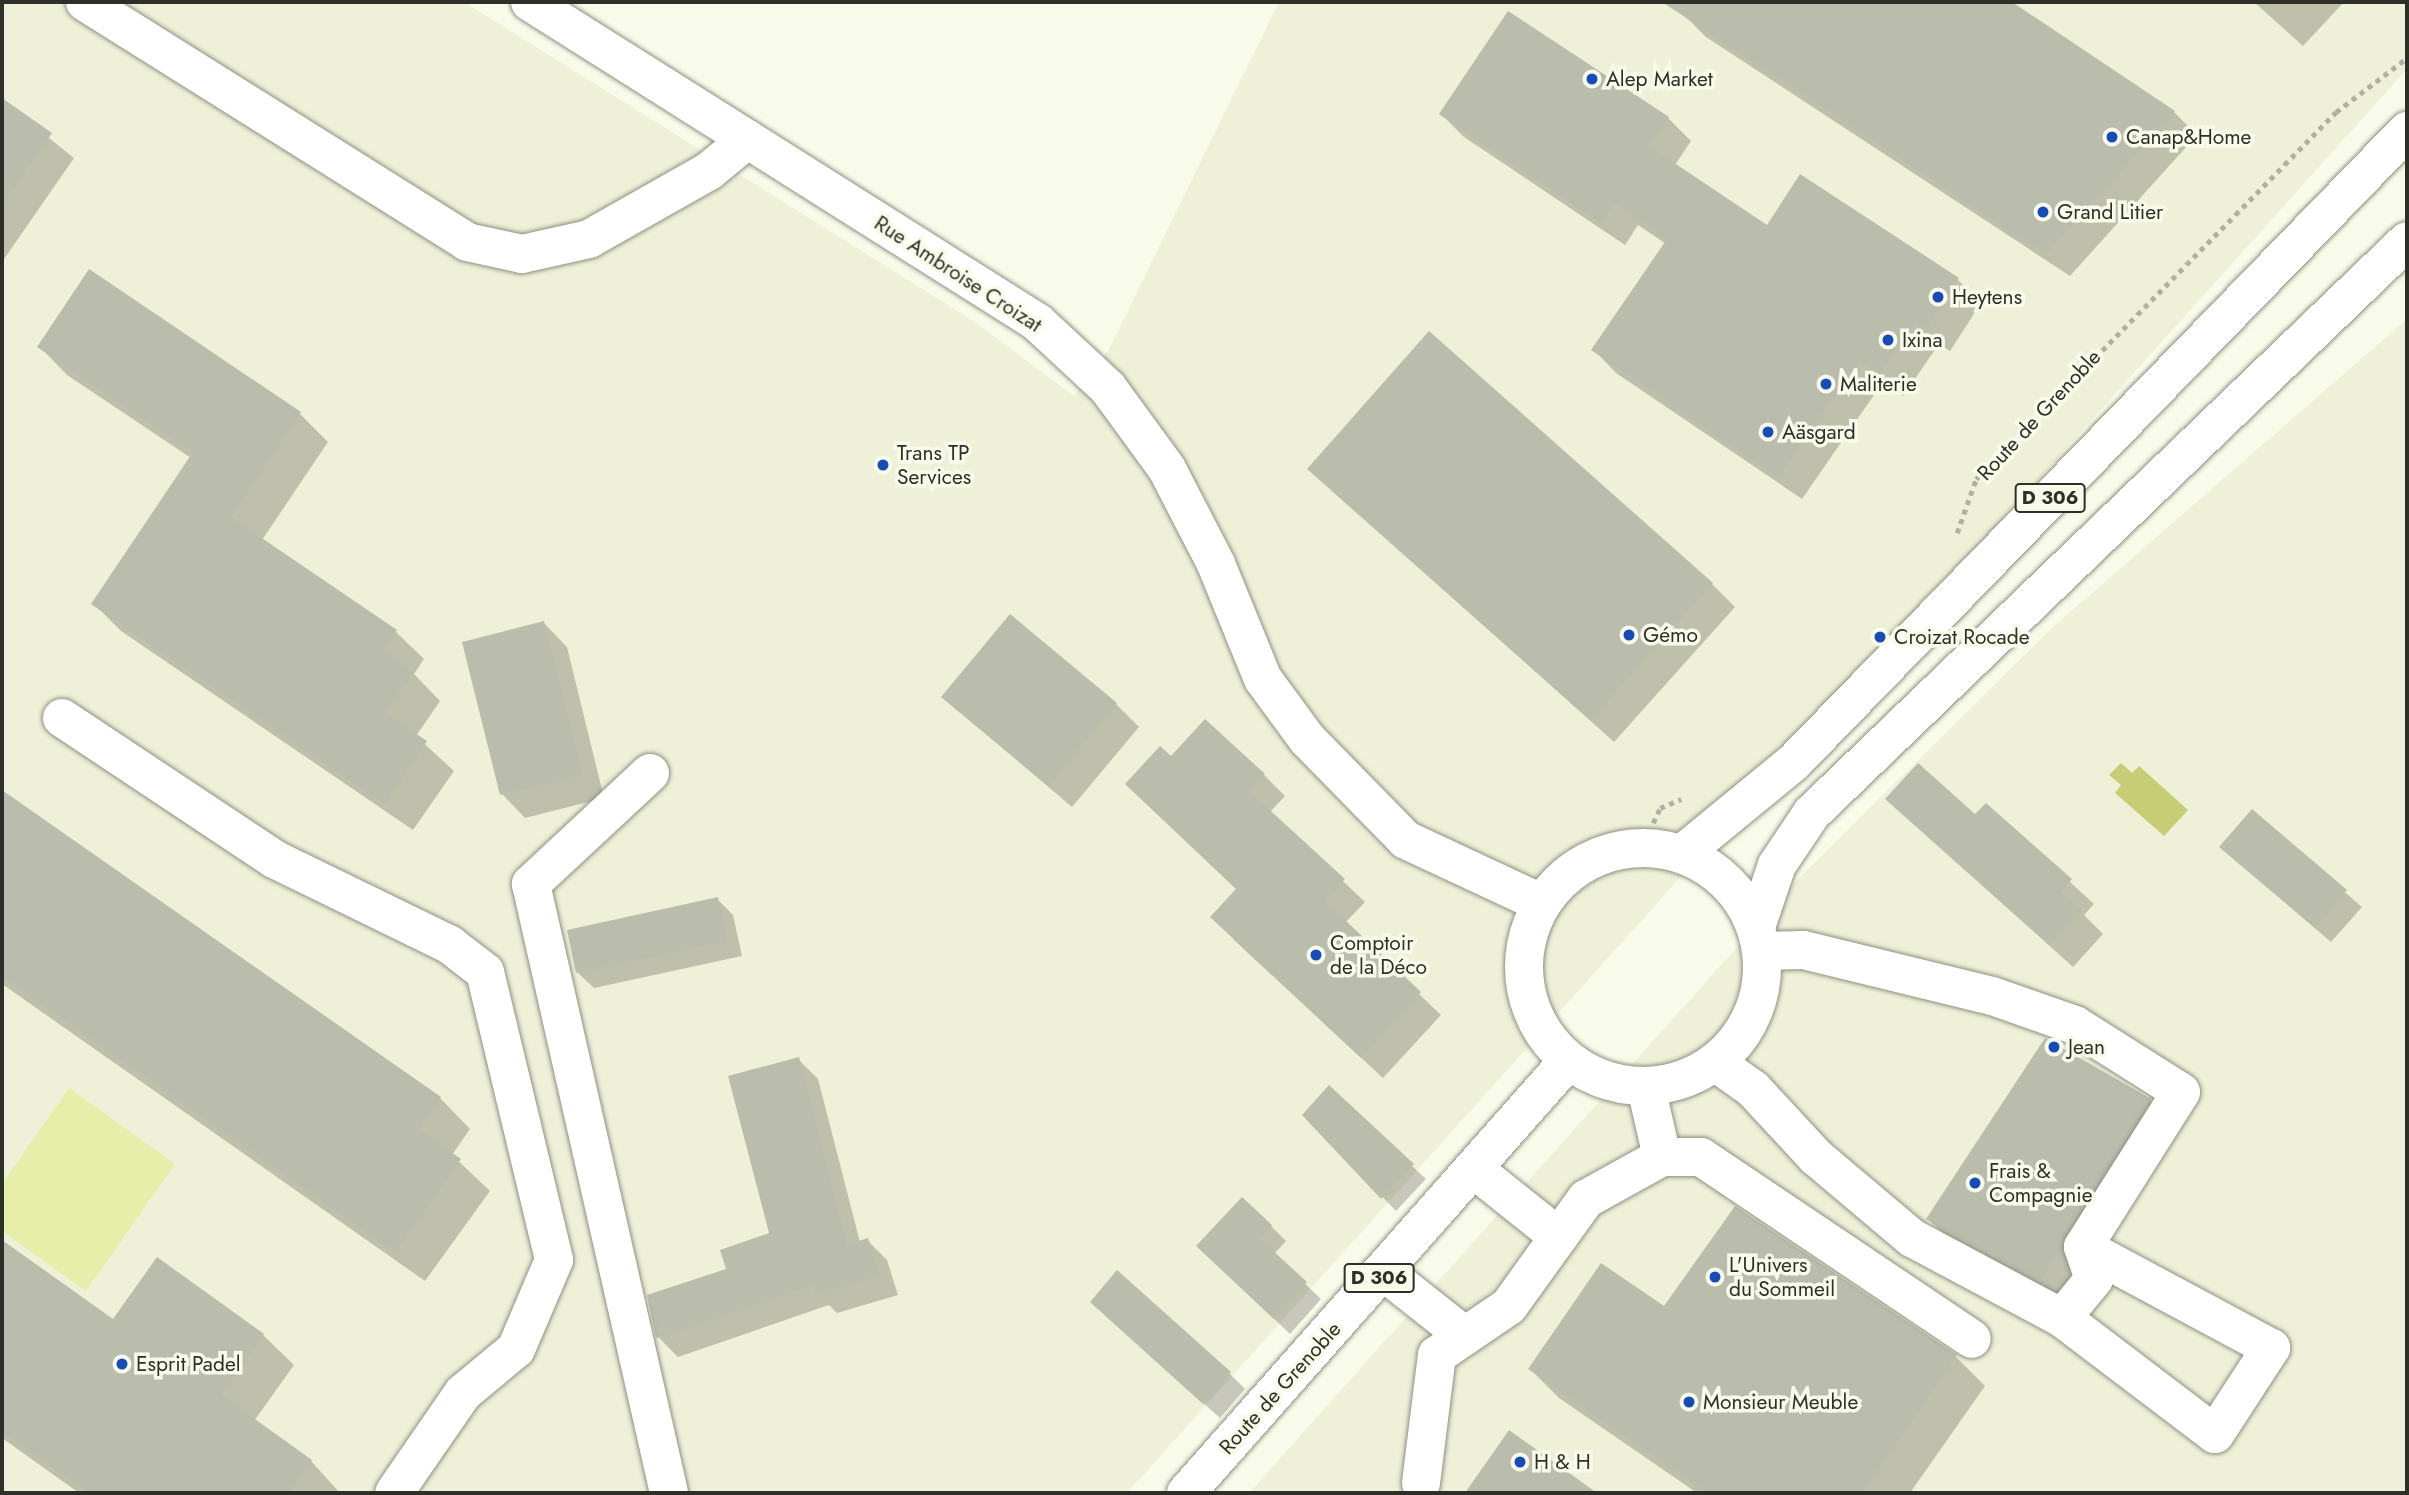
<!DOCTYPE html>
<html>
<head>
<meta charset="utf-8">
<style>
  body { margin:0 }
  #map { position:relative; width:2409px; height:1495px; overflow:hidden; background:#f9fbea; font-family:Jost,sans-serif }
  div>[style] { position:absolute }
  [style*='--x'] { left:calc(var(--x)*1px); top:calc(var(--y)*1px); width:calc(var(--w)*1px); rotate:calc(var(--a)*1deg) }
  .built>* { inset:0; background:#eef1d8 }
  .green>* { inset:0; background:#e7eea9 }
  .water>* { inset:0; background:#c6cd74 }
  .shadow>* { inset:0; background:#0003 }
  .building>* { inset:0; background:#babcac }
  .path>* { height:4.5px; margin-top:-2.25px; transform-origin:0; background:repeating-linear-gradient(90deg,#afb1a3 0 5px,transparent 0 10px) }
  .roads { filter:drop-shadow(0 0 2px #8f9081) drop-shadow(0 0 2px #8f9081) }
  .minor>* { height:38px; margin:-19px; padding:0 19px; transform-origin:19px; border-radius:19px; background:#fff }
  .major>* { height:38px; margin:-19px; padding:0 19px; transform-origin:19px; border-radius:19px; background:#fff }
  .major>.ring { margin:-19px; padding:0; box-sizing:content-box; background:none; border:38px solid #fff; border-radius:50% }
  .dots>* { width:19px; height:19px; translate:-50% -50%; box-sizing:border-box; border:4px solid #f9fbea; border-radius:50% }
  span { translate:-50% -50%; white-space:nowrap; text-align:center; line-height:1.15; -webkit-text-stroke:7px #f9fbea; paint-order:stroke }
  .shield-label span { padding:2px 5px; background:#f9fbea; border:2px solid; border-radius:5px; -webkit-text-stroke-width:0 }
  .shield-label { font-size:19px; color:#2e2f28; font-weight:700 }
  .poi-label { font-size:21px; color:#2e2f28 }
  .left { translate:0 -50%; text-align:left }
  .street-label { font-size:21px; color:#2e2f28 }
  .frame { position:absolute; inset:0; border:4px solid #2e2f28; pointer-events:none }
</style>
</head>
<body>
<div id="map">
  <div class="built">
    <i style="clip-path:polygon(2px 2px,464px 2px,972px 320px,1074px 396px,1108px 351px,1279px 2px,2407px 2px,2407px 69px,1127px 1493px,2px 1493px)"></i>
    <i style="clip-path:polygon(2407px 319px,2407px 1493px,1249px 1493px,1797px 880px,2053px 627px)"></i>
  </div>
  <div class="green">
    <i style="clip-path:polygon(69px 1088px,175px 1164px,86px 1291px,2px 1231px,2px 1184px)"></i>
  </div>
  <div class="water">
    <i style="clip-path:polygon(2121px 763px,2132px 773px,2139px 766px,2188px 810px,2164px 836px,2115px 793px,2121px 785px,2109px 775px)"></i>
  </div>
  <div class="shadow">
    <i style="clip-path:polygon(1691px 2px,2009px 2px,2174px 112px,2197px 135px,2070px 276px,1706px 37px,1683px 14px)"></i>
    <i style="clip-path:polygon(2254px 2px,2344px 2px,2303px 46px)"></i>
    <i style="clip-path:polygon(2px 100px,74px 158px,2px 262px)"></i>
    <i style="clip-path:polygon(1441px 114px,1668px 118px,1691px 141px,1675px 165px,1768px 227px,1801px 177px,1958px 280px,1981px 303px,1950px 351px,1939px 344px,1903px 396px,1883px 382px,1802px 499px,1616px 373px,1593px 349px,1666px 244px,1638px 225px,1625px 245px,1464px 137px)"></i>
    <i style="clip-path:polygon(90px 272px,300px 414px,328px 442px,262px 540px,396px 632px,424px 659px,414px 674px,440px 701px,416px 736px,454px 771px,413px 830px,121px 631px,93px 603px,191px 458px,67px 375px,40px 347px)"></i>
    <i style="clip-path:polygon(1310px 469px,1712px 584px,1735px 607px,1614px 742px)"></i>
    <i style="clip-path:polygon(544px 623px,567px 647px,604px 798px,525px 818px,502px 794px)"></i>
    <i style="clip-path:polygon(943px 697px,1116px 704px,1139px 727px,1072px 807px)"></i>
    <i style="clip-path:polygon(1171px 759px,1264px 775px,1285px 796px,1270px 812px,1365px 902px,1345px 923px,1441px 1015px,1383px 1078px,1233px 939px,1238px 889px)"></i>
    <i style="clip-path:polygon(2px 792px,440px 1098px,470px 1129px,452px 1155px,490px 1191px,425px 1281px,2px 984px)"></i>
    <i style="clip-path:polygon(1887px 799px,1975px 816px,1986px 805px,2094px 904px,2084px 915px,2103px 934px,2073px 967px)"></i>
    <i style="clip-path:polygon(2252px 812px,2362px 907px,2331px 942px,2221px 847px)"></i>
    <i style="clip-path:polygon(717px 899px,733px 915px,742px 956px,594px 988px,578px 973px)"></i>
    <i style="clip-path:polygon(798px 1059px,818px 1079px,860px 1242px,867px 1240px,887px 1260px,898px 1295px,837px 1313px,829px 1305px,678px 1357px,658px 1337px,771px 1234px)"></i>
    <i style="clip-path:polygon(2150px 1100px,2177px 1127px,2067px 1307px,1956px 1246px,1928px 1219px)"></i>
    <i style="clip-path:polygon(1304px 1115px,1412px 1166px,1426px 1179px,1396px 1211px)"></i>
    <i style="clip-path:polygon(1271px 1226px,1286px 1241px,1274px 1254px,1321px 1299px,1290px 1334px,1214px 1262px)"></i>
    <i style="clip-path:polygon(2px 1242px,113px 1321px,157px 1260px,263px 1335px,294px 1365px,254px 1421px,311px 1461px,340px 1493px,79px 1493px,2px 1438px)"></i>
    <i style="clip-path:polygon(1665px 1308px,1956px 1357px,1985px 1386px,1910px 1493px,1697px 1493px,1559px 1398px,1530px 1369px)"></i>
    <i style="clip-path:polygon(1108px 1318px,1230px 1374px,1245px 1389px,1220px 1418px)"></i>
    <i style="clip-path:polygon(1510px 1433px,1594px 1493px,1467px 1493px)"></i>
  </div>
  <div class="building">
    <i style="clip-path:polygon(1662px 2px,2012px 2px,2175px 111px,2046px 254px)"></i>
    <i style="clip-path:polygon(1508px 11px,1669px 117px,1649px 146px,1767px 225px,1800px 174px,1959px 278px,1926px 329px,1915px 322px,1879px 374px,1859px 360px,1778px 477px,1591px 350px,1667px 239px,1615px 203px,1601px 223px,1439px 114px)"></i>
    <i style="clip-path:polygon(2px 98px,52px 133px,2px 205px)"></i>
    <i style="clip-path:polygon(89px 269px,301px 412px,231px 517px,397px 630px,383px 651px,414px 672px,385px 713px,427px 741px,385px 804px,91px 604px,193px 452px,37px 347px)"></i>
    <i style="clip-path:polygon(1429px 331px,1713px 583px,1590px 720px,1307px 469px)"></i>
    <i style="clip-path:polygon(1010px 614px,1117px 703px,1048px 786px,941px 697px)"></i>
    <i style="clip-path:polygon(544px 621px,582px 775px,500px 795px,462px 642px)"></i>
    <i style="clip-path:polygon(1205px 719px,1265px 774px,1249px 791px,1345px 879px,1325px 901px,1421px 992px,1361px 1058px,1210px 917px,1236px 889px,1125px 784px,1160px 746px,1171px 756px)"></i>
    <i style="clip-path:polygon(1918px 763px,1975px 814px,1986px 803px,2072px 879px,2061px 892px,2081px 910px,2049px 945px,1885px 799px)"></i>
    <i style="clip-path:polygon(2px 790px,441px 1097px,419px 1129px,461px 1159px,395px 1252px,2px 976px)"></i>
    <i style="clip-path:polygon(2252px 809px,2347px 890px,2315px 928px,2219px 847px)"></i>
    <i style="clip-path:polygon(718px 897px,727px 941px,576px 973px,567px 930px)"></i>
    <i style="clip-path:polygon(2045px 1038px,2151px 1099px,2040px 1281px,1926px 1219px)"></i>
    <i style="clip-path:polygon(799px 1057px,847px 1245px,868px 1238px,879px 1275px,816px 1294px,813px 1285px,656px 1338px,647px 1295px,726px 1269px,720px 1250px,769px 1233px,728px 1076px)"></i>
    <i style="clip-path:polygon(1329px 1085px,1414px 1164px,1381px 1199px,1302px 1115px)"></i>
    <i style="clip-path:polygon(1242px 1197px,1272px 1225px,1259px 1238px,1307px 1282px,1274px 1319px,1196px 1246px)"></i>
    <i style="clip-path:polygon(1735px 1206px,1957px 1355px,1862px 1493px,1708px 1493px,1528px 1369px,1601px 1263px,1664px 1306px)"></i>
    <i style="clip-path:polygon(2px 1240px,113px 1319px,157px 1257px,264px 1334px,221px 1395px,312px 1460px,289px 1493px,89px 1493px,2px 1431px)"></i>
    <i style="clip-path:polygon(1117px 1270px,1231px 1372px,1203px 1404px,1090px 1302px)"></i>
    <i style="clip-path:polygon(1509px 1430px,1597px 1493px,1465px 1493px)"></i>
  </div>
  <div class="path">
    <i style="--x:1957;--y:533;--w:57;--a:-70.6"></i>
    <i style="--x:1976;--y:479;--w:514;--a:-45.55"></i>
    <i style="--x:2336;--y:112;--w:89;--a:-37.3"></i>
    <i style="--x:1653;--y:823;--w:17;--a:-65"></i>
    <i style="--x:1660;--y:808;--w:23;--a:-23"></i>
  </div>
  <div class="roads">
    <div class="minor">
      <i style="--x:85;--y:2;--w:451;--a:32.1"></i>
      <i style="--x:467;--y:242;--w:56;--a:12.3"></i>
      <i style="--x:522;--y:254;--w:69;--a:-12.6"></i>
      <i style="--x:589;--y:239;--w:138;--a:-29.5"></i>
      <i style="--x:709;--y:171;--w:50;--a:-39.4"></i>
      <i style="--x:530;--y:2;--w:600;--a:32.26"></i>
      <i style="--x:1037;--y:322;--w:97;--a:42.9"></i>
      <i style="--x:1108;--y:388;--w:100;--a:53.9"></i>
      <i style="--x:1167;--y:469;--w:107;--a:62.7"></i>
      <i style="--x:1216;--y:564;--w:124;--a:67.8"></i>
      <i style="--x:1263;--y:679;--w:74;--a:53.7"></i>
      <i style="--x:1307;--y:739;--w:141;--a:45.6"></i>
      <i style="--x:1406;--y:840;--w:149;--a:25"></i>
      <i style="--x:62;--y:718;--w:255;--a:33.6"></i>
      <i style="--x:274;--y:859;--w:196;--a:26"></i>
      <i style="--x:450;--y:945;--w:44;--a:37.6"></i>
      <i style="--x:485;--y:972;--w:296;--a:76.5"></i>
      <i style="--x:554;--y:1260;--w:97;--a:113.1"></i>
      <i style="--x:516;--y:1349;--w:69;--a:140.3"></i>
      <i style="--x:463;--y:1393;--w:121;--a:124.6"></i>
      <i style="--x:650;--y:773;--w:163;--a:137"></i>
      <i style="--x:531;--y:884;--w:624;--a:77.23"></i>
      <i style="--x:1715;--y:1062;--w:47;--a:35.4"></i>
      <i style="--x:1753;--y:1089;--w:93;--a:47.2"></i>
      <i style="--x:1816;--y:1157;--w:126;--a:40.2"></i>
      <i style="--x:1912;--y:1238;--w:170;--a:28.1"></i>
      <i style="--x:2062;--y:1318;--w:192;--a:37.2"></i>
      <i style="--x:2215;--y:1434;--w:103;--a:-56.9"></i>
      <i style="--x:2271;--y:1348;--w:213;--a:-151.8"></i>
      <i style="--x:2083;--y:1247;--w:183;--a:-57.7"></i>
      <i style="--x:2181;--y:1092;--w:125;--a:-147.7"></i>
      <i style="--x:2075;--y:1025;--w:88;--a:-160.7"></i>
      <i style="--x:1992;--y:996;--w:195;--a:-166.3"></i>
      <i style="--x:1803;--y:950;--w:42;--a:178.6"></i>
      <i style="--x:1646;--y:1087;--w:72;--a:77.1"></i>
      <i style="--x:1475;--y:1170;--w:107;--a:38.6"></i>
      <i style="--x:1384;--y:1272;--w:103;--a:38.3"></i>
      <i style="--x:2062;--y:1318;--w:50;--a:-50.6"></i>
      <i style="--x:2094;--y:1279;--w:34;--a:-109"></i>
      <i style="--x:1421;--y:1483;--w:129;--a:-82.9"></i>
      <i style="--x:1437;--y:1355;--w:87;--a:-34.2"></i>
      <i style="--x:1509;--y:1306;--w:132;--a:-54.3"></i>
      <i style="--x:1586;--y:1199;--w:87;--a:-28.9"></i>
      <i style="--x:1662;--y:1157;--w:39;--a:0"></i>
      <i style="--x:1701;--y:1157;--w:326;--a:33.9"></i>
    </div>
    <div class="major">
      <i class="ring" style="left:1524px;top:848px;width:200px;height:200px"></i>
      <i style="--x:1682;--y:854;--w:145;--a:-39.4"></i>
      <i style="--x:1794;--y:762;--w:880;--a:-45.83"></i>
      <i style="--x:1756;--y:927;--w:65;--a:-71.3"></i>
      <i style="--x:1777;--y:865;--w:63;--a:-56.1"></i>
      <i style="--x:1812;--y:813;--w:825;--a:-43.87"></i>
      <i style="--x:1186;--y:1493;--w:577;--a:-48.51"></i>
    </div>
  </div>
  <div class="dots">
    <i style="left:1592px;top:79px;background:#174cb8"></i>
    <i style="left:2112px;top:137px;background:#174cb8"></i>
    <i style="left:2043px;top:212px;background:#174cb8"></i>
    <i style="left:1938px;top:297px;background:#174cb8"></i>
    <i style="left:1888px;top:340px;background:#174cb8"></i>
    <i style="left:1826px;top:384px;background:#174cb8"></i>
    <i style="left:1768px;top:432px;background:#174cb8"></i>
    <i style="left:883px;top:465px;background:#174cb8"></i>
    <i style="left:1629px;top:635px;background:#174cb8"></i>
    <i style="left:1880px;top:637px;background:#174cb8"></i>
    <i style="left:1316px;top:955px;background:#174cb8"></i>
    <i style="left:2054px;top:1047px;background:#174cb8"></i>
    <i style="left:1975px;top:1183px;background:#174cb8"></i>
    <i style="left:1715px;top:1277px;background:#174cb8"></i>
    <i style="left:122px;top:1364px;background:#174cb8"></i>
    <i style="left:1689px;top:1402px;background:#174cb8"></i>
    <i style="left:1520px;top:1462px;background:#174cb8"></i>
  </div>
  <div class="shield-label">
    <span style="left:2050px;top:498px">D 306</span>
    <span style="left:1379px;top:1278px">D 306</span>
  </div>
  <div class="poi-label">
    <span class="left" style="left:1606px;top:79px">Alep Market</span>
    <span class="left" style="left:2126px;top:137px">Canap&amp;Home</span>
    <span class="left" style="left:2057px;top:212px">Grand Litier</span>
    <span class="left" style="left:1952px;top:297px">Heytens</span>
    <span class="left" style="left:1902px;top:340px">Ixina</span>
    <span class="left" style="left:1840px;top:384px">Maliterie</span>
    <span class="left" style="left:1782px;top:432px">Aäsgard</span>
    <span class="left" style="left:897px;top:465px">Trans TP<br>Services</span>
    <span class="left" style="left:1643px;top:635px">Gémo</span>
    <span class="left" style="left:1894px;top:637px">Croizat Rocade</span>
    <span class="left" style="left:1330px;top:955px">Comptoir<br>de la Déco</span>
    <span class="left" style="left:2068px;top:1047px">Jean</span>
    <span class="left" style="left:1989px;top:1183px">Frais &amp;<br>Compagnie</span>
    <span class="left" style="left:1729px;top:1277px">L'Univers<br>du Sommeil</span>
    <span class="left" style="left:136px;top:1364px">Esprit Padel</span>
    <span class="left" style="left:1703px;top:1402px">Monsieur Meuble</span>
    <span class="left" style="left:1534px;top:1462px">H &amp; H</span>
  </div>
  <div class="street-label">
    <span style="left:958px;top:274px;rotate:33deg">Rue Ambroise Croizat</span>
    <span style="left:2039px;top:415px;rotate:-47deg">Route de Grenoble</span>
    <span style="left:1280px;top:1388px;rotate:-48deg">Route de Grenoble</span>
  </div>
  <div class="frame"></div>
</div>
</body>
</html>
